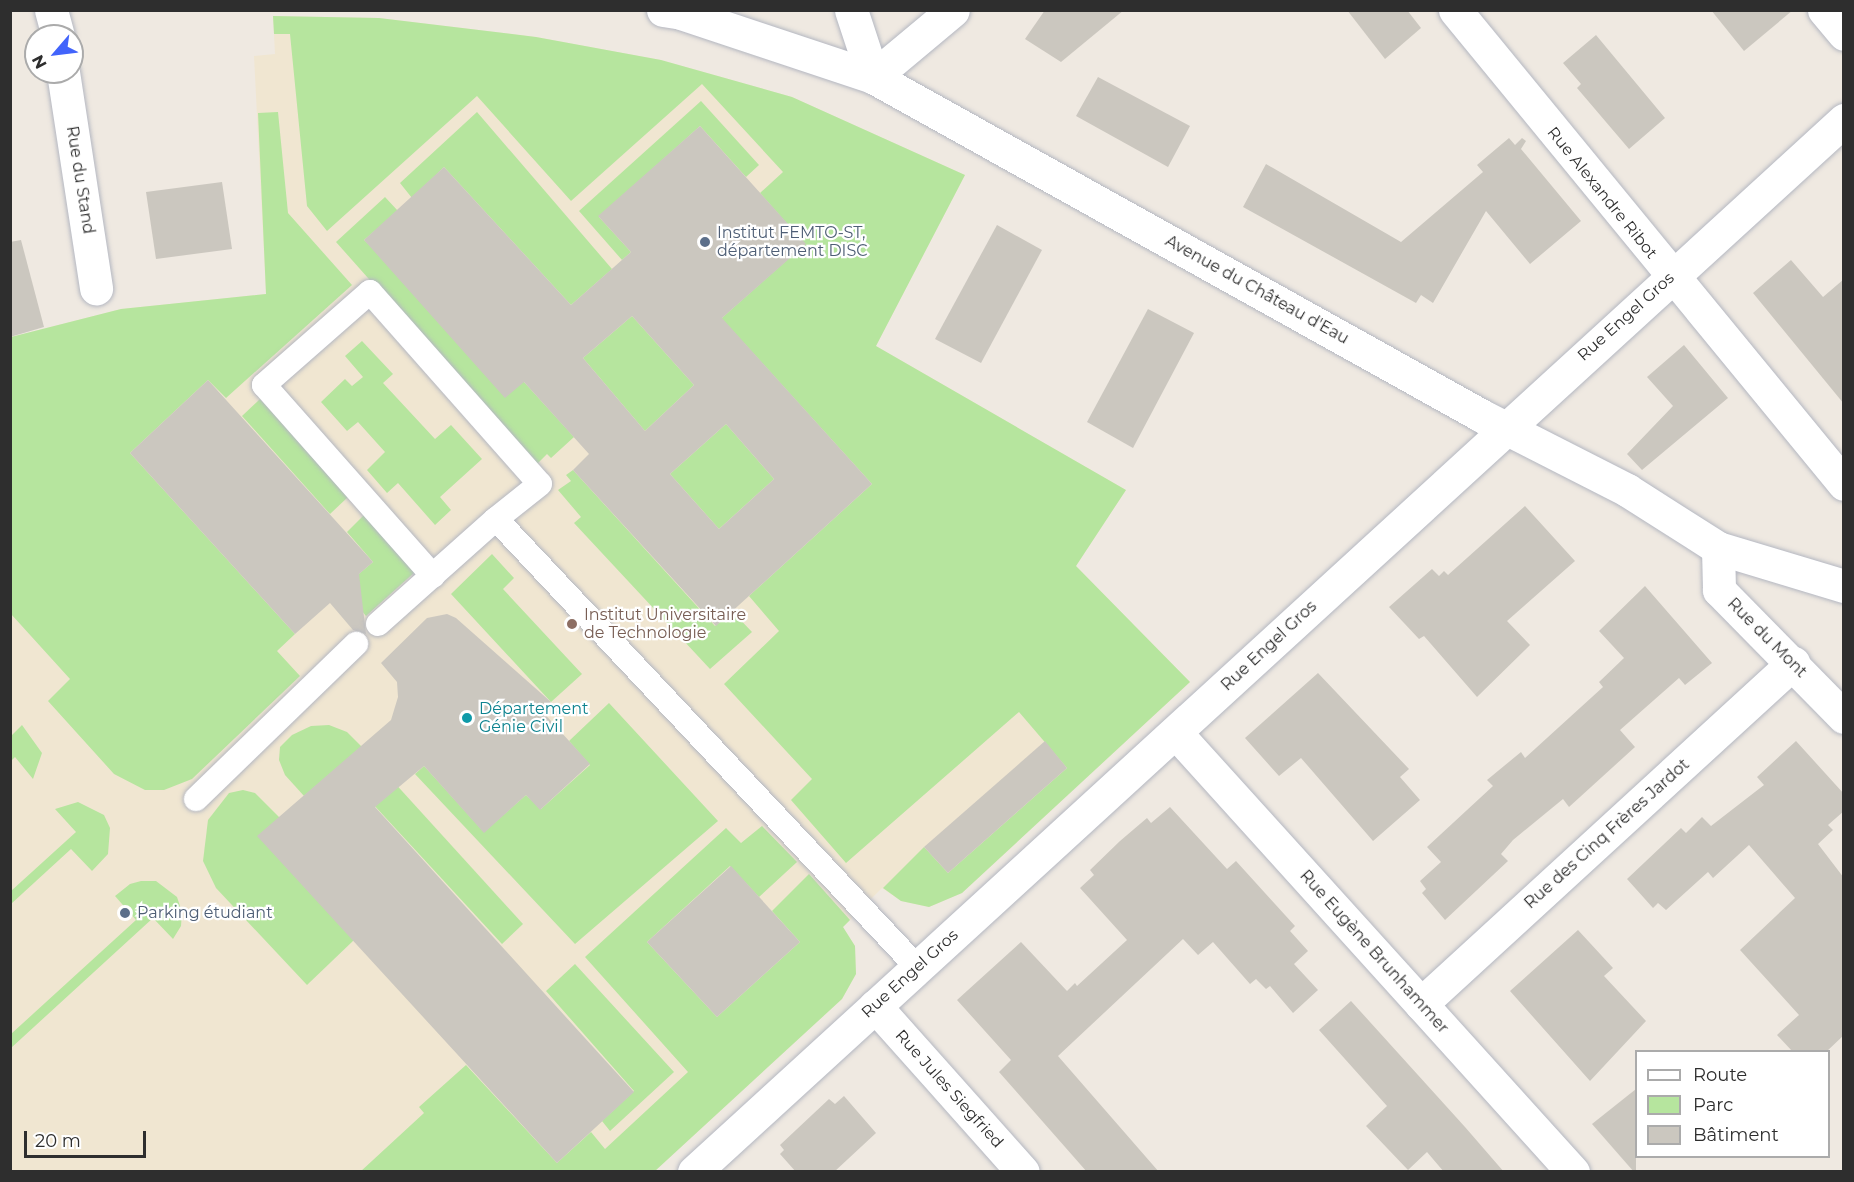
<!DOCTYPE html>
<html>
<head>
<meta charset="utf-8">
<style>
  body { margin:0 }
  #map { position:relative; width:1854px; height:1182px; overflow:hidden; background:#efe9e1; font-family:Montserrat,sans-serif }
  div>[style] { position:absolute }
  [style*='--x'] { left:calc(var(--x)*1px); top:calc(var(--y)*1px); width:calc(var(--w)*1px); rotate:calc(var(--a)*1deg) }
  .education>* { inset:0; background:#f0e6d1 }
  .green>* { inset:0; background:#b6e59e }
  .building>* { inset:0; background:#cbc7bf }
  .roads { filter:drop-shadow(0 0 2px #b4b7c1) drop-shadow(0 0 2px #b4b7c1) }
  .lane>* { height:24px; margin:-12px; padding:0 12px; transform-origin:12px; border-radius:12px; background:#fff }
  .street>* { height:33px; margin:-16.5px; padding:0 16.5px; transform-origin:16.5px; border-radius:16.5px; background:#fff }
  .dots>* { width:16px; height:16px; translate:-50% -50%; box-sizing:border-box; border:3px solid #fff; border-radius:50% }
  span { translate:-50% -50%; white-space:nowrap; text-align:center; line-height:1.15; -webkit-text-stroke:4.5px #fff; paint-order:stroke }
  .street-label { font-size:16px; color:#2e2e2e }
  .service-label { font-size:16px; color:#4e5e75 }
  .left { translate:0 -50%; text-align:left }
  .education-label { font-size:16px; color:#785e54 }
  .culture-label { font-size:16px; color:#0d838f }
  .frame { position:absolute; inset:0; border:12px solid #2e2e2e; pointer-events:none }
  .legend { position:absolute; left:1635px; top:1050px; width:195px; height:108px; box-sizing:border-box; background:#fff; border:2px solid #ababab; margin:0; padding:8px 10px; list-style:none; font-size:18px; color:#2e2e2e }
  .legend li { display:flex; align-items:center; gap:12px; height:30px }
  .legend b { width:30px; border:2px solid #ababab }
  .north { position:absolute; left:24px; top:24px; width:60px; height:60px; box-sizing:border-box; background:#fff; border:2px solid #ababab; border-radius:50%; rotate:242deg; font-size:16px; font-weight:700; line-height:24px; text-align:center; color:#2e2e2e }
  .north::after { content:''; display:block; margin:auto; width:21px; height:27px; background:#4264fb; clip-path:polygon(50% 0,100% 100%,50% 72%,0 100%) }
  .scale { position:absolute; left:24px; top:1131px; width:122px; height:27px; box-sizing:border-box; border:3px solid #2e2e2e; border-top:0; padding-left:8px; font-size:18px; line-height:21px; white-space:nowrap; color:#2e2e2e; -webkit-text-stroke:4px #fff; paint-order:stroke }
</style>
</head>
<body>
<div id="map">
  <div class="education">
    <i style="clip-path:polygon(273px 16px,379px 18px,536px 37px,661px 60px,792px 97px,965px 175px,876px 346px,1126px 490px,1076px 566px,1190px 682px,962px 893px,929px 907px,901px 901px,882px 888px,843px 927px,855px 946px,856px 974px,842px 999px,655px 1171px,11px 1172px,11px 337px,121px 309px,266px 294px,254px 56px,275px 54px)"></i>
  </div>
  <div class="green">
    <i style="clip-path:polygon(273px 16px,379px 18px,536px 37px,661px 60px,792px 97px,965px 175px,876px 346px,1126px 490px,1076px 566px,1190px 682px,962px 893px,929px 907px,901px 901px,883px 888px,924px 847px,948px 873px,1067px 768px,1019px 712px,846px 863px,791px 800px,812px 779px,724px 684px,779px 631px,749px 596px,872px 484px,744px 343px,705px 333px,805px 244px,760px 193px,783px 172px,702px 84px,571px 201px,477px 96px,327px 231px,307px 206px,290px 34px,274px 34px)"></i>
    <i style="clip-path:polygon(701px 101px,759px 165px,746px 177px,700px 126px,599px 217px,631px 252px,622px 260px,579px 211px)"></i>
    <i style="clip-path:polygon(278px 112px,288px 213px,352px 285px,226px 398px,208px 380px,130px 453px,295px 634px,277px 651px,300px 676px,192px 779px,164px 790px,145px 790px,114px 774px,48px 701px,70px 679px,11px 614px,11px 337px,121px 309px,266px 294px,258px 113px)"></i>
    <i style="clip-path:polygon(477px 112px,612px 269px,571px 305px,444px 167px,412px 198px,400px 183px)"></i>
    <i style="clip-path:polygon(385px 197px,398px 211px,364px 240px,524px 382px,574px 437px,551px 458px,547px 454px,535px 466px,336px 242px)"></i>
    <i style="clip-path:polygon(632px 316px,694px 385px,645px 431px,583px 358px)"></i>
    <i style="clip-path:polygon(362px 341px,393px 374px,383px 383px,435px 439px,451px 425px,482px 459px,440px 497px,451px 510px,435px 525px,398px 483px,387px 493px,367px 470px,385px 452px,358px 422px,347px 431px,321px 402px,345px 379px,352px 386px,363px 377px,345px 356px)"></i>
    <i style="clip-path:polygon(260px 399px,348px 497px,330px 514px,242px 416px)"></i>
    <i style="clip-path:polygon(726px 424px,774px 479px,719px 529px,670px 474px)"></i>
    <i style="clip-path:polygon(573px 470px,715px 626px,732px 611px,752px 632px,710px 669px,574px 523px,581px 517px,558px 490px,571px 481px,566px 475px)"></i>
    <i style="clip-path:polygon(364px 515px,416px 571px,366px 616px,356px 604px,361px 594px,354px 578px,373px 562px,347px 532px)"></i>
    <i style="clip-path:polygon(492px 554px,514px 578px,503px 589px,582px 674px,551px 702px,451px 594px)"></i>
    <i style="clip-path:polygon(609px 703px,718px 821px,575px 944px,415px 774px,424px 766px,484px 832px,526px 795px,541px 809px,590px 765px,569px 741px)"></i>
    <i style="clip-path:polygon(22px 725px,42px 753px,33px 779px,15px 757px,11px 761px,11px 736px)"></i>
    <i style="clip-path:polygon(329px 725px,347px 732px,362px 747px,304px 796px,285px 775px,279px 760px,280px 747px,292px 735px,311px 726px)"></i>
    <i style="clip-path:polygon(382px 769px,523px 924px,502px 944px,360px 790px)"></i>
    <i style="clip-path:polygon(243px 790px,255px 793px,279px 817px,354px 940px,307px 985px,216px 888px,203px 861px,208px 820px,229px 793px)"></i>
    <i style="clip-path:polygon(78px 802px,104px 815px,110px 828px,108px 854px,92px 871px,71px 849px,11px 904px,11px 891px,76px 832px,55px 809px)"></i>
    <i style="clip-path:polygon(762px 826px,797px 862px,759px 897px,730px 866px,647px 942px,717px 1017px,800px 942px,772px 911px,809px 874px,850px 920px,843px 927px,855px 946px,856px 974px,842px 999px,655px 1171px,360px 1172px,424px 1113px,419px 1107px,466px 1065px,557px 1163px,591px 1132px,605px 1149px,688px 1072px,585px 957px,726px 828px,741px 843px)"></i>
    <i style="clip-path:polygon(141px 881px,156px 881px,177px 897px,182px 912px,181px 926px,173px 939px,153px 918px,11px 1048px,11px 1034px,136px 920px,115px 896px,130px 884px)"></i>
    <i style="clip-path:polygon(575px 964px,674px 1072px,610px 1131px,602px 1121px,634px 1091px,546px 991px)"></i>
  </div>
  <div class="building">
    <i style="clip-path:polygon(1045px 10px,1124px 10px,1061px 62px,1025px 39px)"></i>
    <i style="clip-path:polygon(1347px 10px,1407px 10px,1421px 28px,1385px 59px)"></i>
    <i style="clip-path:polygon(1711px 10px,1793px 10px,1744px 51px)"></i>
    <i style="clip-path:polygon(1596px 35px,1665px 118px,1629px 149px,1577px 88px,1581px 84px,1563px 63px)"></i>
    <i style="clip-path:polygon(1098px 77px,1190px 126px,1168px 167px,1076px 116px)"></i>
    <i style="clip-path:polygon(evenodd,700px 126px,806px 244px,722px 318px,872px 484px,716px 626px,573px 470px,589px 454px,524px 382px,505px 398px,364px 240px,444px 167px,571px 305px,631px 252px,598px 216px,700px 126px,632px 316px,694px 385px,645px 431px,583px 358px,632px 316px,700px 126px,726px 424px,774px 479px,719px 529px,670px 474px,726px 424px)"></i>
    <i style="clip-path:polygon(1509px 138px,1515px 145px,1522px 138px,1526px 141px,1521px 149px,1581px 221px,1530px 264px,1486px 211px,1433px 303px,1421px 295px,1416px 303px,1243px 207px,1266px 164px,1401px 242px,1483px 172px,1477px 165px)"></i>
    <i style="clip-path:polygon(222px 182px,232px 249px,156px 259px,146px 192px)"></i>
    <i style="clip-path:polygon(997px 225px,1042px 250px,981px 363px,935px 339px)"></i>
    <i style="clip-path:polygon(21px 240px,44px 327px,10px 337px,10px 242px)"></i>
    <i style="clip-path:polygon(1791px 260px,1823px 297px,1844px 279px,1844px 404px,1753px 293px)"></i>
    <i style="clip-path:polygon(1148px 309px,1194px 333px,1133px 448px,1087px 422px)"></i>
    <i style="clip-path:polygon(1684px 345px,1728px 398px,1642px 470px,1627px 454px,1673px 406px,1647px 377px)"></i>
    <i style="clip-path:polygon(208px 380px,373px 562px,359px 574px,366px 634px,353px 630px,330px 603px,295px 634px,130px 453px)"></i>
    <i style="clip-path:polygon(1525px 506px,1575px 561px,1507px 621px,1530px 645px,1477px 697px,1424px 636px,1419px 639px,1389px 607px,1432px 569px,1439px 576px,1444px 571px,1448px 575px)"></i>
    <i style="clip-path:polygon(1645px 586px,1712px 663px,1685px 685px,1679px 678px,1620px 730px,1635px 747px,1569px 807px,1563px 799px,1513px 840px,1501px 854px,1508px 861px,1445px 920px,1422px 893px,1426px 889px,1420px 881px,1441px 862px,1427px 847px,1493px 786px,1487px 780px,1521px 752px,1525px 758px,1603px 687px,1599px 682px,1624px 658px,1599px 631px)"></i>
    <i style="clip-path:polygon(447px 614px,456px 618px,551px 702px,541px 710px,590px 764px,540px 810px,526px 795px,484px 833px,424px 766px,375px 807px,634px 1092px,557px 1163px,257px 836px,391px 720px,398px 697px,397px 682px,381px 663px,427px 618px)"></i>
    <i style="clip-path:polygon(1318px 673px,1409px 769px,1400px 777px,1420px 800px,1373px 841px,1301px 758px,1279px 776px,1245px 738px)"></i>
    <i style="clip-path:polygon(1045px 741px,1067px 768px,948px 873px,924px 847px)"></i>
    <i style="clip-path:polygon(1796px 741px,1844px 794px,1844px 811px,1828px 825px,1833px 830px,1818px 844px,1844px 878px,1844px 1035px,1826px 1052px,1793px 1052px,1777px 1035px,1799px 1015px,1740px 950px,1795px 898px,1749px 845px,1713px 878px,1708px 872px,1666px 910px,1658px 903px,1653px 908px,1627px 879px,1681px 828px,1686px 833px,1702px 817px,1711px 826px,1764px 785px,1757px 777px)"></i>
    <i style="clip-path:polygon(1170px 807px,1227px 869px,1236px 861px,1295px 926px,1290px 931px,1308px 951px,1294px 964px,1318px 990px,1293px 1013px,1270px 986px,1266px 989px,1256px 979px,1250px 984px,1213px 942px,1198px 955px,1183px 939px,1058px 1056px,1159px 1172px,1087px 1172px,999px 1072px,1011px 1060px,957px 1000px,1021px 942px,1067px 991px,1075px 983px,1077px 986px,1127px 940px,1080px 888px,1094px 875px,1090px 870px,1120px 841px,1147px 818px,1151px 823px)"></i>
    <i style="clip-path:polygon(731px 866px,800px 942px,717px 1017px,647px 942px)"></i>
    <i style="clip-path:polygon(1578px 930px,1613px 968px,1604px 976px,1646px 1021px,1590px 1081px,1510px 991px)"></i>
    <i style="clip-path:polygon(1351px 1001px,1465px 1127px,1504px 1172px,1444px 1172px,1427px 1152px,1408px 1170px,1366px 1126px,1387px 1106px,1319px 1030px)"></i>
    <i style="clip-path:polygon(1636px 1089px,1636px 1172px,1634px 1172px,1592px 1124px)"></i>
    <i style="clip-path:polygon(844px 1096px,876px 1133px,834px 1172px,796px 1172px,780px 1154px,784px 1150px,780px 1145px,829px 1099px,835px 1104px)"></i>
  </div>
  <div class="roads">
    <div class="lane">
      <i style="--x:433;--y:576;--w:255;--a:-131.5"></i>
      <i style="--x:264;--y:385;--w:141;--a:-41.3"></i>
      <i style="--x:370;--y:292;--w:256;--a:48.5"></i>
      <i style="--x:540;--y:484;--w:56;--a:141.5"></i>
      <i style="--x:378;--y:624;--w:158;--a:-41.7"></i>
      <i style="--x:496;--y:519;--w:615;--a:46.78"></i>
      <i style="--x:196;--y:799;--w:223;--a:-44.1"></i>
    </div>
    <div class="street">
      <i style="--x:51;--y:10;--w:27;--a:75"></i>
      <i style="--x:663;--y:10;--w:18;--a:9"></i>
      <i style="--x:681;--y:13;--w:202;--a:18.4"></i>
      <i style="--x:873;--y:77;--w:697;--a:29.1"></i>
      <i style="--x:1482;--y:416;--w:163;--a:27"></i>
      <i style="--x:1627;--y:490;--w:108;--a:32.5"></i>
      <i style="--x:1718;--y:548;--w:132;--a:16.8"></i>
      <i style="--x:851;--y:10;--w:71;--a:71.8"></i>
      <i style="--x:1455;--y:10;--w:613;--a:50.63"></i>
      <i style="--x:1824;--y:10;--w:31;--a:50"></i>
      <i style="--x:63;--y:72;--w:219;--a:81.3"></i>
      <i style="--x:873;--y:77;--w:104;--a:-39.9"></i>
      <i style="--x:1718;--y:548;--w:42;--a:88.6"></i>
      <i style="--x:1719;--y:590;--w:178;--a:45.5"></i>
      <i style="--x:1176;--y:733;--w:592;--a:47.88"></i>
      <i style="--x:1421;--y:1004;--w:505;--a:-42.51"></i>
      <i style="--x:875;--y:1006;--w:222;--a:48.3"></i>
      <i style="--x:694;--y:1172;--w:1559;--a:-42.45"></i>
    </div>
  </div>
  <div class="dots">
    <i style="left:705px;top:242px;background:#5c6f8a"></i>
    <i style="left:572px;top:624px;background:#8d6e63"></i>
    <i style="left:467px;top:718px;background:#0f9aa8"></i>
    <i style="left:125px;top:913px;background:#5c6f8a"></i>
  </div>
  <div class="street-label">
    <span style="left:80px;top:180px;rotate:81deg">Rue du Stand</span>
    <span style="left:1602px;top:193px;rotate:51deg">Rue Alexandre Ribot</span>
    <span style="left:1257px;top:290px;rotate:29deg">Avenue du Château d'Eau</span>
    <span style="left:1626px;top:317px;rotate:-42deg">Rue Engel Gros</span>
    <span style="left:1767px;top:638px;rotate:45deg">Rue du Mont</span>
    <span style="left:1269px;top:646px;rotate:-43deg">Rue Engel Gros</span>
    <span style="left:1607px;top:834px;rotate:-42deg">Rue des Cinq Frères Jardot</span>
    <span style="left:1374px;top:952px;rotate:48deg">Rue Eugène Brunhammer</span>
    <span style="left:910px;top:974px;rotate:-42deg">Rue Engel Gros</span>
    <span style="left:949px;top:1089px;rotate:48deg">Rue Jules Siegfried</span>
  </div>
  <div class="service-label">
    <span class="left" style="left:717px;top:242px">Institut FEMTO-ST,<br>département DISC</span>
    <span class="left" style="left:137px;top:913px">Parking étudiant</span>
  </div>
  <div class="education-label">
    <span class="left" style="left:584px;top:624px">Institut Universitaire<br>de Technologie</span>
  </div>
  <div class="culture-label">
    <span class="left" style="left:479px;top:718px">Département<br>Génie Civil</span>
  </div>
  <div class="frame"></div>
  <ul class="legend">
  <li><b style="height:8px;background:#fff"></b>Route</li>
  <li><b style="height:16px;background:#b6e59e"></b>Parc</li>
  <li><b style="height:16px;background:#cbc7bf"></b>Bâtiment</li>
  </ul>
  <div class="north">N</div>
  <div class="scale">20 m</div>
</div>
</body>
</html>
